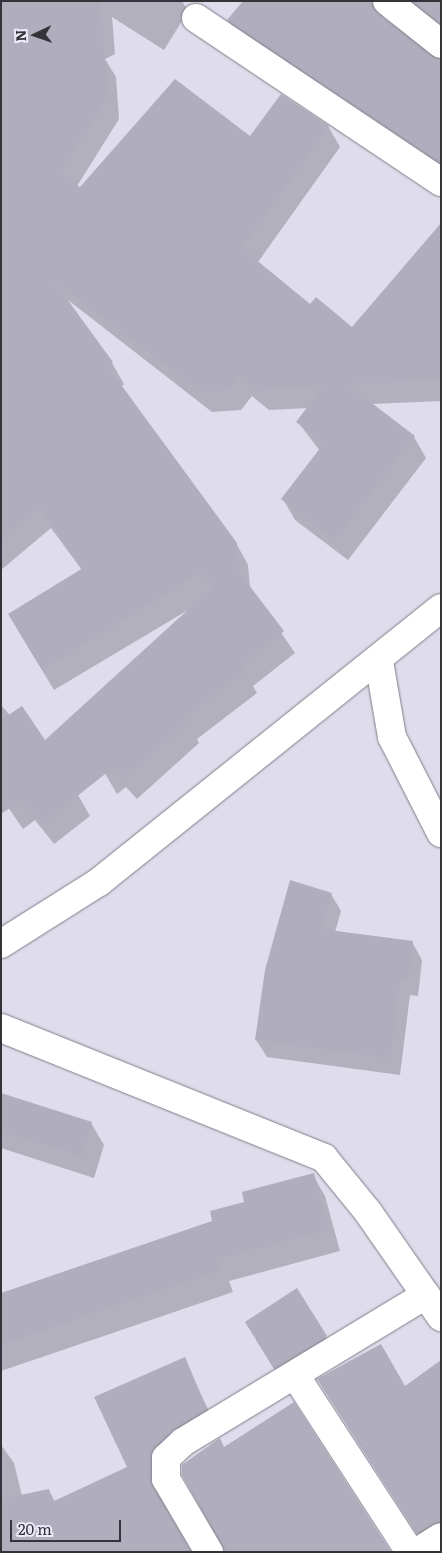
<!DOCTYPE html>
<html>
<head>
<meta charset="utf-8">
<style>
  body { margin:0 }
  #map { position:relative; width:442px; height:1553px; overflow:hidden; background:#dfdceb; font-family:Literata,serif }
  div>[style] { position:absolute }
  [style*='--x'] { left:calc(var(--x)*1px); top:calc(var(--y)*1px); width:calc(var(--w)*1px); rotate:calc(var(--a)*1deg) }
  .shadow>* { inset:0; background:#0003 }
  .building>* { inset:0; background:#b0aebc }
  .roads { filter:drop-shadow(0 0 1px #807e8b) drop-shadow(0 0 1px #807e8b) }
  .street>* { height:28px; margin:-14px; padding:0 14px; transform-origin:14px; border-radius:14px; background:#fff }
  .secondary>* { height:28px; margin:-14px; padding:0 14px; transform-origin:14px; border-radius:14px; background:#fff }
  span { translate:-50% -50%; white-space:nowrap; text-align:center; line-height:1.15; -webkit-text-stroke:4px #ece9f8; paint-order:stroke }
  .frame { position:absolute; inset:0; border:2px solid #353339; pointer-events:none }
  .north { position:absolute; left:10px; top:10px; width:50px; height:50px; -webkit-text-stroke:4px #ece9f8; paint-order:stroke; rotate:267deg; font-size:14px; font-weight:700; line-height:20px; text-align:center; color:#353339 }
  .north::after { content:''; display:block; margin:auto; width:18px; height:22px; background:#353339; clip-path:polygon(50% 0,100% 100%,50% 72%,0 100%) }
  .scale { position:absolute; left:10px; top:1520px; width:111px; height:22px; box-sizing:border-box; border:2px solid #353339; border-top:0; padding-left:6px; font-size:15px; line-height:18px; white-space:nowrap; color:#353339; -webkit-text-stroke:4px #ece9f8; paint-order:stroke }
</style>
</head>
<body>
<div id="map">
  <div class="shadow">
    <i style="clip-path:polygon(1px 1px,182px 1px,188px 11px,164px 50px,112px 17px,115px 54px,105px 59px,116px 77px,119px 119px,77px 186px,80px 189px,251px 138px,328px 126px,340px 147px,258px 262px,310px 306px,352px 328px,441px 229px,441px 401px,371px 404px,414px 437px,426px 458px,348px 560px,295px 520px,283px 499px,320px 451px,298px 422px,309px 408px,269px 410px,252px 396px,241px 410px,212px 412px,68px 300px,112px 363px,124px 384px,121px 387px,236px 543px,248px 565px,250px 588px,295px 653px,253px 686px,257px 693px,197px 739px,199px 743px,137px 799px,126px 787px,117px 794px,84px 738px,193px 607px,54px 690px,21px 635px,82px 570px,51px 528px,1px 570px)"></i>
    <i style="clip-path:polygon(245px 1px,441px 1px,441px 32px,384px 10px,383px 19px,441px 59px,441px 173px,238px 37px,228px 20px)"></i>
    <i style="clip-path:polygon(1px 705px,78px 795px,90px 816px,54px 844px,35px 820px,23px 829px,1px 797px)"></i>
    <i style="clip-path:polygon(331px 894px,341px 911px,335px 932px,412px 942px,422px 960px,418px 996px,410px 995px,400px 1075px,267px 1057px,256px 1040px)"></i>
    <i style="clip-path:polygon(1px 1094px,91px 1123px,104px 1145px,94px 1178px,1px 1148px)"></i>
    <i style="clip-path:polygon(313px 1175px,325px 1196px,340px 1251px,229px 1281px,233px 1292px,1px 1371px,1px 1294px,214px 1222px,246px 1203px)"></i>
    <i style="clip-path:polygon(296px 1290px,336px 1354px,285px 1386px,256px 1340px)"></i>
    <i style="clip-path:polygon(184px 1359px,217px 1428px,165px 1466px,161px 1499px,192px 1552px,1px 1552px,1px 1445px,14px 1463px,22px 1496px,49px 1490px,55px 1502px,128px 1468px)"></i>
    <i style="clip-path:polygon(441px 1361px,441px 1545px,429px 1552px,318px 1380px,405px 1387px)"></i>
  </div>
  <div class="building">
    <i style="clip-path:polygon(1px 1px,100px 1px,108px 97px,60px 173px,80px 187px,175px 79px,250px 136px,281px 94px,329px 126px,242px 248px,310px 304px,316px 297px,352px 327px,441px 223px,441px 379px,347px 384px,415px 436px,335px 540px,281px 499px,324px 443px,296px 422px,324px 385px,256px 390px,240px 376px,229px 390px,200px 391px,52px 279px,113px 362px,108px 367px,237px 543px,239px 572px,284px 631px,241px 665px,246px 671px,185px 718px,188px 721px,125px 779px,114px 767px,42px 824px,22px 800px,1px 814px,1px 720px,22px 706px,45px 740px,213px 587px,202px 572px,42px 670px,8px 614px,83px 568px,39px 508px,1px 540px)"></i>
    <i style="clip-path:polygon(243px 1px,372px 1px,377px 13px,441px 59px,441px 163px,227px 20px)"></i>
    <i style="clip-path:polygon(412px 1px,441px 1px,441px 24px)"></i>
    <i style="clip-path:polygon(290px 880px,332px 893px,321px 929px,413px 941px,408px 979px,400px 978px,390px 1058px,255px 1040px,265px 970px)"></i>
    <i style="clip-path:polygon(1px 1093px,92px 1122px,81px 1156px,1px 1131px)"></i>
    <i style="clip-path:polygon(314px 1173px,329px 1230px,218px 1259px,221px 1270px,1px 1345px,1px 1293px,212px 1221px,210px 1211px,244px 1202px,242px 1192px)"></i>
    <i style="clip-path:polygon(297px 1288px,327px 1336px,274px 1369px,245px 1322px)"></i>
    <i style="clip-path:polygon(381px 1344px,405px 1386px,441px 1360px,441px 1521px,417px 1534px,317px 1379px)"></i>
    <i style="clip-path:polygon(185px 1357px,207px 1409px,155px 1447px,150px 1479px,191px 1552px,1px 1552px,1px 1499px,49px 1489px,52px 1502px,127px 1467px,94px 1397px)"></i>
    <i style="clip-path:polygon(294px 1402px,391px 1552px,225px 1552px,182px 1475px,182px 1465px,220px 1438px,224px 1447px)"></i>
  </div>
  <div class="roads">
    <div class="street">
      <i style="--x:387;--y:1;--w:69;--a:38.5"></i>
      <i style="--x:196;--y:18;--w:295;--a:33.8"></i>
      <i style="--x:379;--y:661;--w:77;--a:80.3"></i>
      <i style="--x:392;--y:737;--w:108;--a:63"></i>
      <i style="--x:1;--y:1028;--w:348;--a:21.9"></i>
      <i style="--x:324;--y:1158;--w:70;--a:50.8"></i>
      <i style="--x:368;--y:1212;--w:128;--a:55.2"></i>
      <i style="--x:295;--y:1375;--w:211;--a:57"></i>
      <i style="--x:209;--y:1552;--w:85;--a:-120.5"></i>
      <i style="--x:166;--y:1479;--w:21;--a:-90"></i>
      <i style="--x:166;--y:1458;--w:23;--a:-43"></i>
      <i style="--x:183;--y:1442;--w:284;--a:-31.2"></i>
      <i style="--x:417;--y:1552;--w:28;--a:-32"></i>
    </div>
    <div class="secondary">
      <i style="--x:1;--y:944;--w:116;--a:-32.3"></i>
      <i style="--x:99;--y:882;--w:438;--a:-38.7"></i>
    </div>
  </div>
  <div class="frame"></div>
  <div class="north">N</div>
  <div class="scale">20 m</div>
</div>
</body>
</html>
